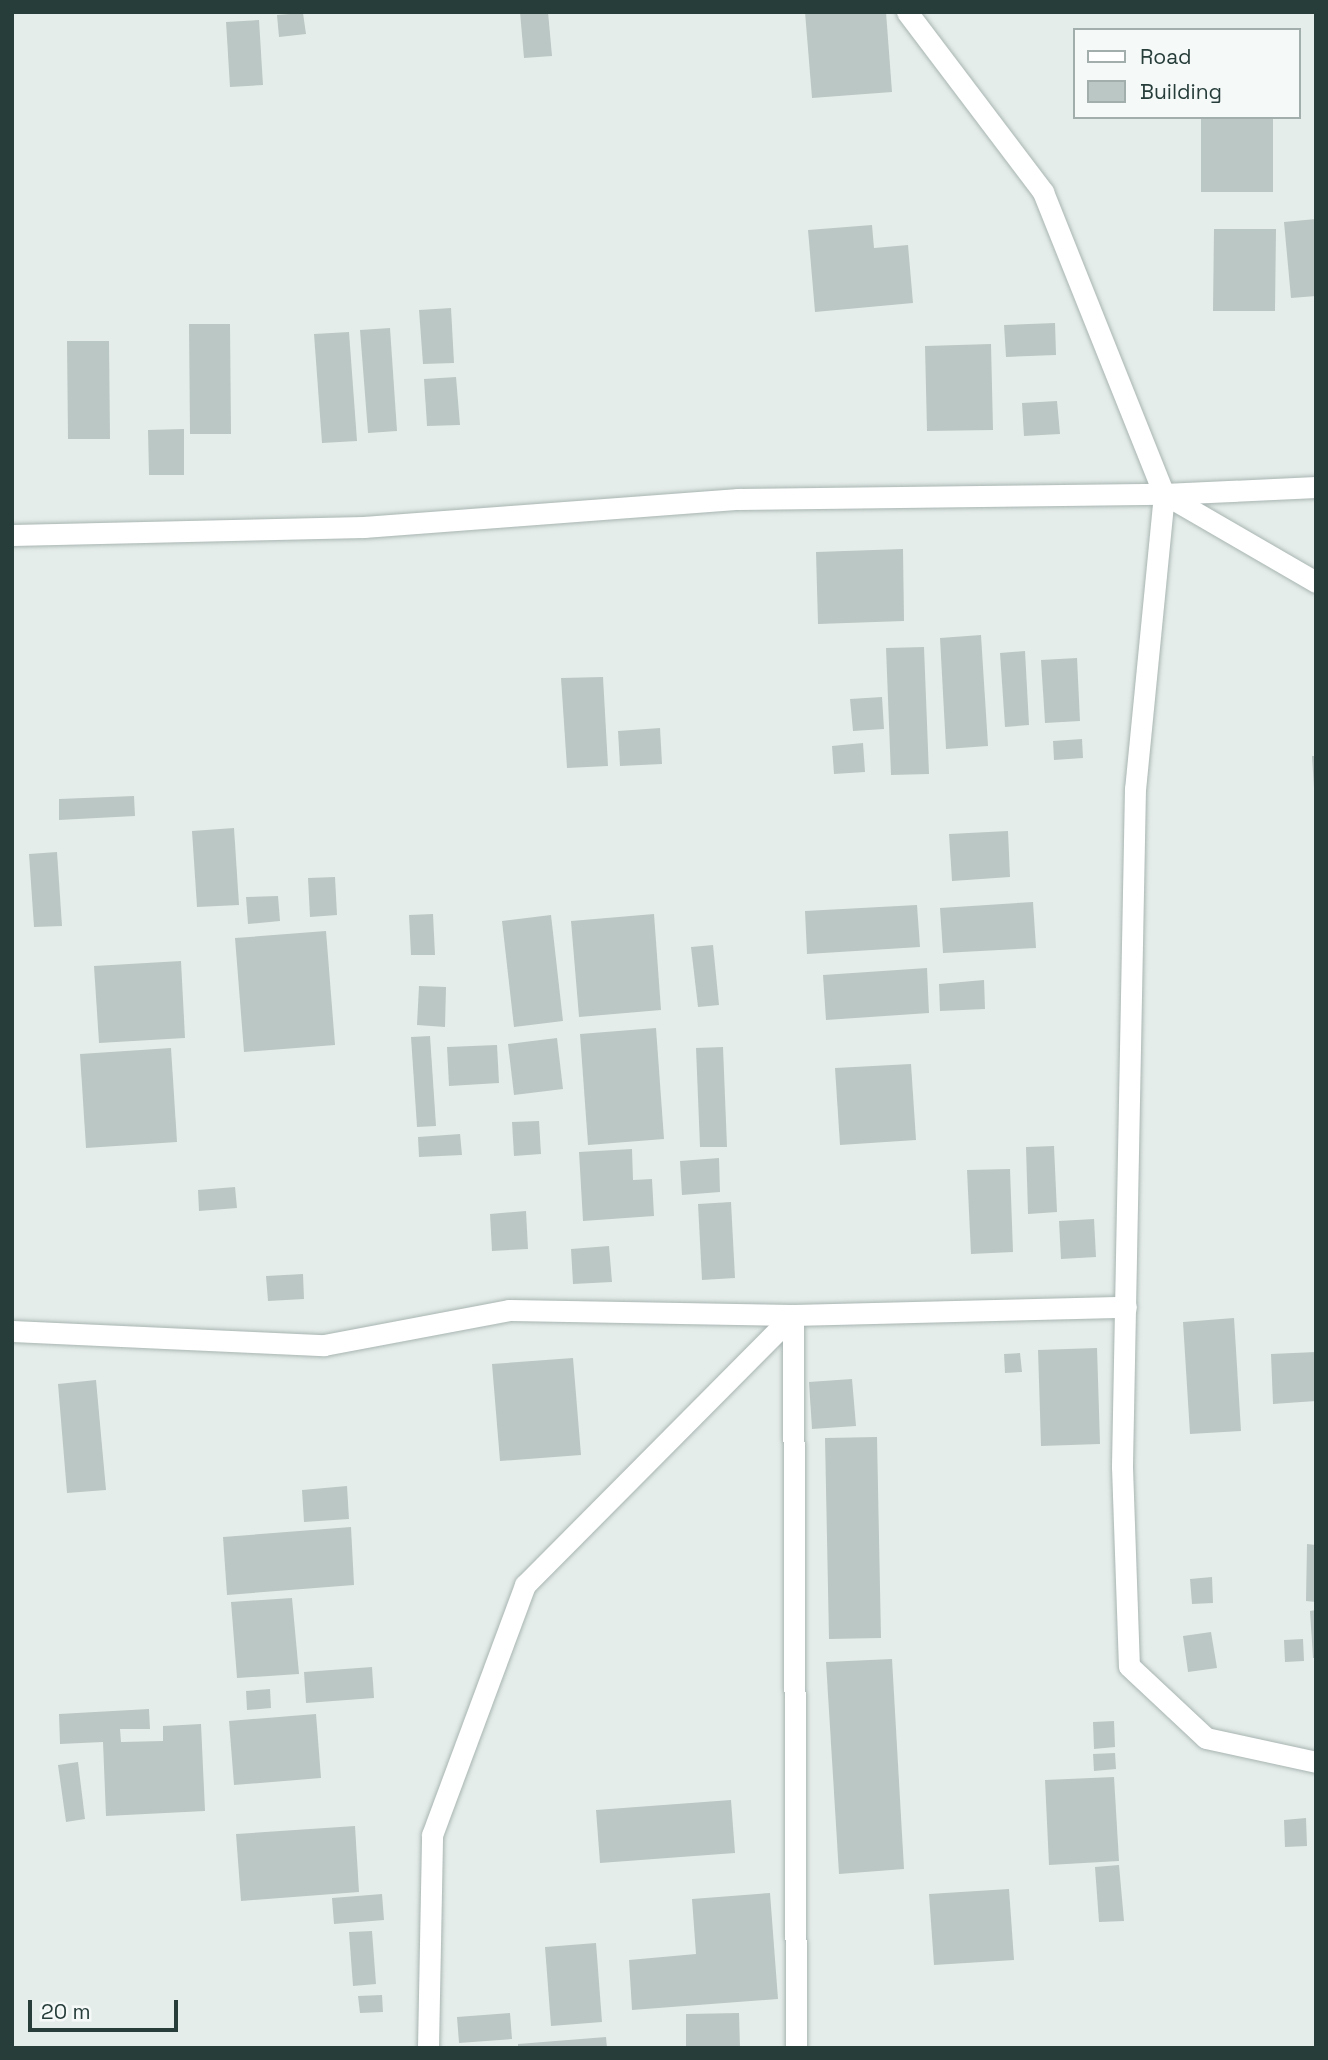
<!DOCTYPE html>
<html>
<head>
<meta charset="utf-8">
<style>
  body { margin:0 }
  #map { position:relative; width:1328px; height:2060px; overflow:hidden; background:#e5edea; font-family:"Space Grotesk",sans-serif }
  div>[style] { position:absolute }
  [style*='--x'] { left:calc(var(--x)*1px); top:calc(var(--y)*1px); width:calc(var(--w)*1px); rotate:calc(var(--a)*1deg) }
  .building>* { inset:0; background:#bbc7c4 }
  .roads { filter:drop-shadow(0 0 2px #a8b5b2) drop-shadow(0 0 2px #a8b5b2) }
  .minor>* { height:21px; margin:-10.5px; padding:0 10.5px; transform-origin:10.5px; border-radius:10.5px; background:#fff }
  span { translate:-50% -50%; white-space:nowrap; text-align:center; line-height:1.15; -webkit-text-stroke:7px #f5f9f8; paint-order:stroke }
  .frame { position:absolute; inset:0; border:14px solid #263d3a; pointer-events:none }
  .legend { position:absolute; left:1073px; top:28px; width:228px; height:91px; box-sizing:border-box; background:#f5f9f8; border:2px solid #a2aeac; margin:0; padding:9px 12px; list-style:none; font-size:21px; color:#263d3a }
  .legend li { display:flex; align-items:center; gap:14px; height:35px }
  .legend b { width:35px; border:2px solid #a2aeac }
  .scale { position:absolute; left:28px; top:2000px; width:150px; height:32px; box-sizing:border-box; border:4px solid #263d3a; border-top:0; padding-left:9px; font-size:21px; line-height:24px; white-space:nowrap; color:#263d3a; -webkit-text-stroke:5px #f5f9f8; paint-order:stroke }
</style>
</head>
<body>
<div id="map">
  <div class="building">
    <i style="clip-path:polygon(520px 12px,548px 12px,552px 56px,524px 58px)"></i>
    <i style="clip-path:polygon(805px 12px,886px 12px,892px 92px,812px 98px)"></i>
    <i style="clip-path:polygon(303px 13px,306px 34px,279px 37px,277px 15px)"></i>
    <i style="clip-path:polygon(259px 20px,263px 85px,230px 87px,226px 22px)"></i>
    <i style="clip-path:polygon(1201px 117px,1273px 117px,1273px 192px,1201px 192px)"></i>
    <i style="clip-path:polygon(1316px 219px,1316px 296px,1291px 298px,1284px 222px)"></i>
    <i style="clip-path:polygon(872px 225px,874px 248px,908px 245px,913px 303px,815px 312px,808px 230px)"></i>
    <i style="clip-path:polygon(1214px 229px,1276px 229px,1275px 311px,1213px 311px)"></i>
    <i style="clip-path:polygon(451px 308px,454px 363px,423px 364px,419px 310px)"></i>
    <i style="clip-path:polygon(1055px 323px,1056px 355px,1006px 357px,1004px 325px)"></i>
    <i style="clip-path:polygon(189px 324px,230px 324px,231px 434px,190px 434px)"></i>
    <i style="clip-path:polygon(390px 328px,397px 431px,368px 433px,360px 330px)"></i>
    <i style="clip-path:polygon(349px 332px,357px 441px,322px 443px,314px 334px)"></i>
    <i style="clip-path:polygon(67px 341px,109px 341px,110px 439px,68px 439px)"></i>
    <i style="clip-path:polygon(991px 344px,993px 430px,927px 431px,925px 346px)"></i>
    <i style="clip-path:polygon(456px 377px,460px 425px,427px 426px,424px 379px)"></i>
    <i style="clip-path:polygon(1057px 401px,1060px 434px,1024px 436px,1022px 403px)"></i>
    <i style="clip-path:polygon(184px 429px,184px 475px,149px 475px,148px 430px)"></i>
    <i style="clip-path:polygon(903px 549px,904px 621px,818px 624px,816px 552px)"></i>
    <i style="clip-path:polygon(981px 635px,988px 746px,946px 749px,940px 638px)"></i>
    <i style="clip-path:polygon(924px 647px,929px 774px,891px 775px,886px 648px)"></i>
    <i style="clip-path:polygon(1025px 651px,1029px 725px,1005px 727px,1000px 653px)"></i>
    <i style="clip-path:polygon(1077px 658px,1080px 721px,1045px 723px,1041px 660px)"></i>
    <i style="clip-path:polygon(603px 677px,608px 766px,567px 768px,561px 678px)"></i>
    <i style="clip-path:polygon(882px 697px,884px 729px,853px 731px,850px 699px)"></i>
    <i style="clip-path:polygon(660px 728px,662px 764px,620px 766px,618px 731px)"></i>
    <i style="clip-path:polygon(1082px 739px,1083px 758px,1054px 760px,1053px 741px)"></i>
    <i style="clip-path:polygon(863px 743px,865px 772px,834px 774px,832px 746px)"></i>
    <i style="clip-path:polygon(1312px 756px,1316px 756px,1316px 788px,1314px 788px)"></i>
    <i style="clip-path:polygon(134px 796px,135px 816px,59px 820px,59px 799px)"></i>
    <i style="clip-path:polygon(234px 828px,239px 905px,197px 907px,192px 831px)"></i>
    <i style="clip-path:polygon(1008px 831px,1010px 877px,952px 881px,949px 834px)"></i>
    <i style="clip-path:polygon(57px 852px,62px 926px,34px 927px,29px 854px)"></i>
    <i style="clip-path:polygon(335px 877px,337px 915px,310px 917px,308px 878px)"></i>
    <i style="clip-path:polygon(278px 896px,280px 921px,248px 924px,246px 897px)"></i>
    <i style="clip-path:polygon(1033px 902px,1036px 948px,943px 953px,940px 908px)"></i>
    <i style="clip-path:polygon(917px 905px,920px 947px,807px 954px,805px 911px)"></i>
    <i style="clip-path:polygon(433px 914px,435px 955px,411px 955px,409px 915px)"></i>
    <i style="clip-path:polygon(654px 914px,661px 1010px,579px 1017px,571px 921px)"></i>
    <i style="clip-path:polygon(551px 915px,563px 1021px,514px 1027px,502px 921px)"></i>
    <i style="clip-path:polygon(326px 931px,335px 1045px,244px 1052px,235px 938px)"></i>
    <i style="clip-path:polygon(713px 945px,719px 1005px,698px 1007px,691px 947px)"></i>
    <i style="clip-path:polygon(181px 961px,185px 1038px,99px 1043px,94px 966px)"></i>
    <i style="clip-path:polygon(927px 968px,929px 1013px,826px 1020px,823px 975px)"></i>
    <i style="clip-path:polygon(984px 980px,985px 1009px,940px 1011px,939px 984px)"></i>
    <i style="clip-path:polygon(419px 986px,446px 987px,445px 1027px,417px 1025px)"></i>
    <i style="clip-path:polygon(656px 1028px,664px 1139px,588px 1145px,580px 1034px)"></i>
    <i style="clip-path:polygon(430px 1036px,436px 1126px,417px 1127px,411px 1037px)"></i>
    <i style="clip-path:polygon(557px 1038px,563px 1089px,514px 1095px,508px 1044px)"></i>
    <i style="clip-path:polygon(497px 1045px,499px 1083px,449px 1086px,447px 1047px)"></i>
    <i style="clip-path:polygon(723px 1047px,727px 1147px,700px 1147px,696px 1048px)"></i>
    <i style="clip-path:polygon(171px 1048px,177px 1142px,86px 1148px,80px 1054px)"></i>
    <i style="clip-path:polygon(911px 1064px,916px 1140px,840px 1145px,835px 1068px)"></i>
    <i style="clip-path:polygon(539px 1121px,541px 1154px,514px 1156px,512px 1122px)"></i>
    <i style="clip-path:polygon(460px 1134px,462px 1155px,419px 1157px,418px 1137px)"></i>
    <i style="clip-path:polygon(1054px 1146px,1057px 1212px,1028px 1214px,1026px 1147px)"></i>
    <i style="clip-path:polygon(632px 1149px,633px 1180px,652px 1179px,654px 1216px,583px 1221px,579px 1152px)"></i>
    <i style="clip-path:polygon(719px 1158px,720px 1192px,682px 1195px,680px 1161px)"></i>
    <i style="clip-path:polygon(1010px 1169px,1013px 1252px,971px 1254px,967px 1170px)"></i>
    <i style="clip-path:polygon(235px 1187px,237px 1208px,199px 1211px,198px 1190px)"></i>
    <i style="clip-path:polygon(731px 1202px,735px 1278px,702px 1280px,698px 1204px)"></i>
    <i style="clip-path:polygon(526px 1211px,528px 1249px,492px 1251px,490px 1214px)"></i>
    <i style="clip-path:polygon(1094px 1219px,1096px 1257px,1061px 1259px,1059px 1221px)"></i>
    <i style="clip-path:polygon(609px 1246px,612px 1282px,573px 1284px,571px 1249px)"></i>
    <i style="clip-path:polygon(303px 1274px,304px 1299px,268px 1301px,266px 1276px)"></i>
    <i style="clip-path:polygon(1234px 1318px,1241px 1431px,1190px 1434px,1183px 1322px)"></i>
    <i style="clip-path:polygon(1097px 1348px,1100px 1444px,1041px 1446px,1038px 1350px)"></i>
    <i style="clip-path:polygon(1316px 1352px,1316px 1401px,1273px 1404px,1271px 1354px)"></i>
    <i style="clip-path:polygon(1020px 1353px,1022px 1372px,1005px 1373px,1004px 1354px)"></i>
    <i style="clip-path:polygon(573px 1358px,581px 1455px,500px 1461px,492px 1364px)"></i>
    <i style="clip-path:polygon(852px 1379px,856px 1426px,812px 1429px,809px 1382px)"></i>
    <i style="clip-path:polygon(96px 1380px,106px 1490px,67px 1493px,58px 1384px)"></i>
    <i style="clip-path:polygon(877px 1437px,881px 1638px,829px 1639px,825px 1438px)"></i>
    <i style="clip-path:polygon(347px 1486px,349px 1519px,304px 1522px,302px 1490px)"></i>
    <i style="clip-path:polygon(351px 1527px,354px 1585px,227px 1595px,223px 1537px)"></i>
    <i style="clip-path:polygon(1307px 1544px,1316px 1545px,1316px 1602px,1306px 1601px)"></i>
    <i style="clip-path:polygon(1212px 1577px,1213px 1603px,1192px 1604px,1190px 1579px)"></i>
    <i style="clip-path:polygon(292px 1598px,299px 1674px,237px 1678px,231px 1602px)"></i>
    <i style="clip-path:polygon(1316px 1610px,1316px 1658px,1313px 1658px,1310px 1611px)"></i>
    <i style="clip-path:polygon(1211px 1632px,1217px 1668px,1188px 1672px,1183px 1636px)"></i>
    <i style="clip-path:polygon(1303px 1639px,1304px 1661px,1285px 1662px,1284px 1640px)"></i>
    <i style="clip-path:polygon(892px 1659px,904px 1869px,839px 1874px,826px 1662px)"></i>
    <i style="clip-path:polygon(372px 1667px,374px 1698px,306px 1703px,304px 1672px)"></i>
    <i style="clip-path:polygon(270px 1689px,271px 1708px,247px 1710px,246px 1691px)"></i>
    <i style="clip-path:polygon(149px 1709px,150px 1729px,120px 1729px,121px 1742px,163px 1741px,163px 1726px,201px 1724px,205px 1811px,106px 1816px,103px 1742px,60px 1744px,59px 1714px)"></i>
    <i style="clip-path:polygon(316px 1714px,321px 1778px,234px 1785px,229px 1721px)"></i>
    <i style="clip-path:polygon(1114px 1721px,1115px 1747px,1094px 1749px,1093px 1722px)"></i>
    <i style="clip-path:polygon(1115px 1753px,1116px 1769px,1094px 1771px,1093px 1754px)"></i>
    <i style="clip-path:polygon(78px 1762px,85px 1819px,66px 1822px,58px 1765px)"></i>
    <i style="clip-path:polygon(1114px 1777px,1119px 1861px,1049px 1865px,1045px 1780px)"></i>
    <i style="clip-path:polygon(731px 1800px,735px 1853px,600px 1863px,596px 1810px)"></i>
    <i style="clip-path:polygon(1306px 1818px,1307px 1846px,1285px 1847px,1284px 1820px)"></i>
    <i style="clip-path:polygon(355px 1826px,359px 1892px,241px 1901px,236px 1834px)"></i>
    <i style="clip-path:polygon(1119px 1865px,1124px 1921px,1099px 1922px,1095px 1867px)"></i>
    <i style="clip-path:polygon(1009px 1889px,1014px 1960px,934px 1965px,929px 1894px)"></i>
    <i style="clip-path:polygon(770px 1893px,778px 1999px,632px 2010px,629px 1960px,696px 1954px,692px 1899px)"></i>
    <i style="clip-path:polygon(382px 1894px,384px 1920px,334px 1924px,332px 1898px)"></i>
    <i style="clip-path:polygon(372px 1931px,376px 1984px,353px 1986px,349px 1932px)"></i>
    <i style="clip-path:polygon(596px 1943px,602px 2022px,551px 2026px,545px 1947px)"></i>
    <i style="clip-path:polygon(382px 1995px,383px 2012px,360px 2013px,358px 1996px)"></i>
    <i style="clip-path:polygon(510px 2013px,512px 2039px,459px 2043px,457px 2017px)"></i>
    <i style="clip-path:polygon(739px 2013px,740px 2048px,686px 2048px,686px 2014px)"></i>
    <i style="clip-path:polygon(606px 2037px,607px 2048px,518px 2048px,518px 2044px)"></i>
  </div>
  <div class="roads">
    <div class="minor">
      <i style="--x:907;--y:12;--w:226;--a:52.9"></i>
      <i style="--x:1043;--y:192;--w:325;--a:68.2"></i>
      <i style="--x:1164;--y:494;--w:176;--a:30.1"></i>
      <i style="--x:1164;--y:494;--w:295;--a:95.6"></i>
      <i style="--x:1135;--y:788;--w:679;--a:91.1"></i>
      <i style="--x:1122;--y:1467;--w:199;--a:88"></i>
      <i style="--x:1129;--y:1666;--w:105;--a:43.1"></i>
      <i style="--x:1206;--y:1738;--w:113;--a:12.3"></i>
      <i style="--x:12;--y:535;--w:352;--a:-1.3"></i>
      <i style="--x:364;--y:527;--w:375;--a:-4.3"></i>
      <i style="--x:738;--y:499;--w:426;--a:-0.7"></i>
      <i style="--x:1164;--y:494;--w:152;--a:-2.6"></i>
      <i style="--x:793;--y:1315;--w:733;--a:89.77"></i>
      <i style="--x:12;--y:1331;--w:312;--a:2.6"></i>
      <i style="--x:324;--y:1345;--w:188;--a:-10.7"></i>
      <i style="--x:509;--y:1310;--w:284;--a:1"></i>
      <i style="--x:793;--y:1315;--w:333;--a:-1.4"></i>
      <i style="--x:428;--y:2048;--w:213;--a:-88.9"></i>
      <i style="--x:432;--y:1835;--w:267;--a:-69.6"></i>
      <i style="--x:525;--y:1585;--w:380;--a:-45.2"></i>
    </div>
  </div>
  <div class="frame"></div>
  <ul class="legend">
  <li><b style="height:9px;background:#fff"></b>Road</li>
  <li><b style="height:19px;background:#bbc7c4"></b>Building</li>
  </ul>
  <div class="scale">20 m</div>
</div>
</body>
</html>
